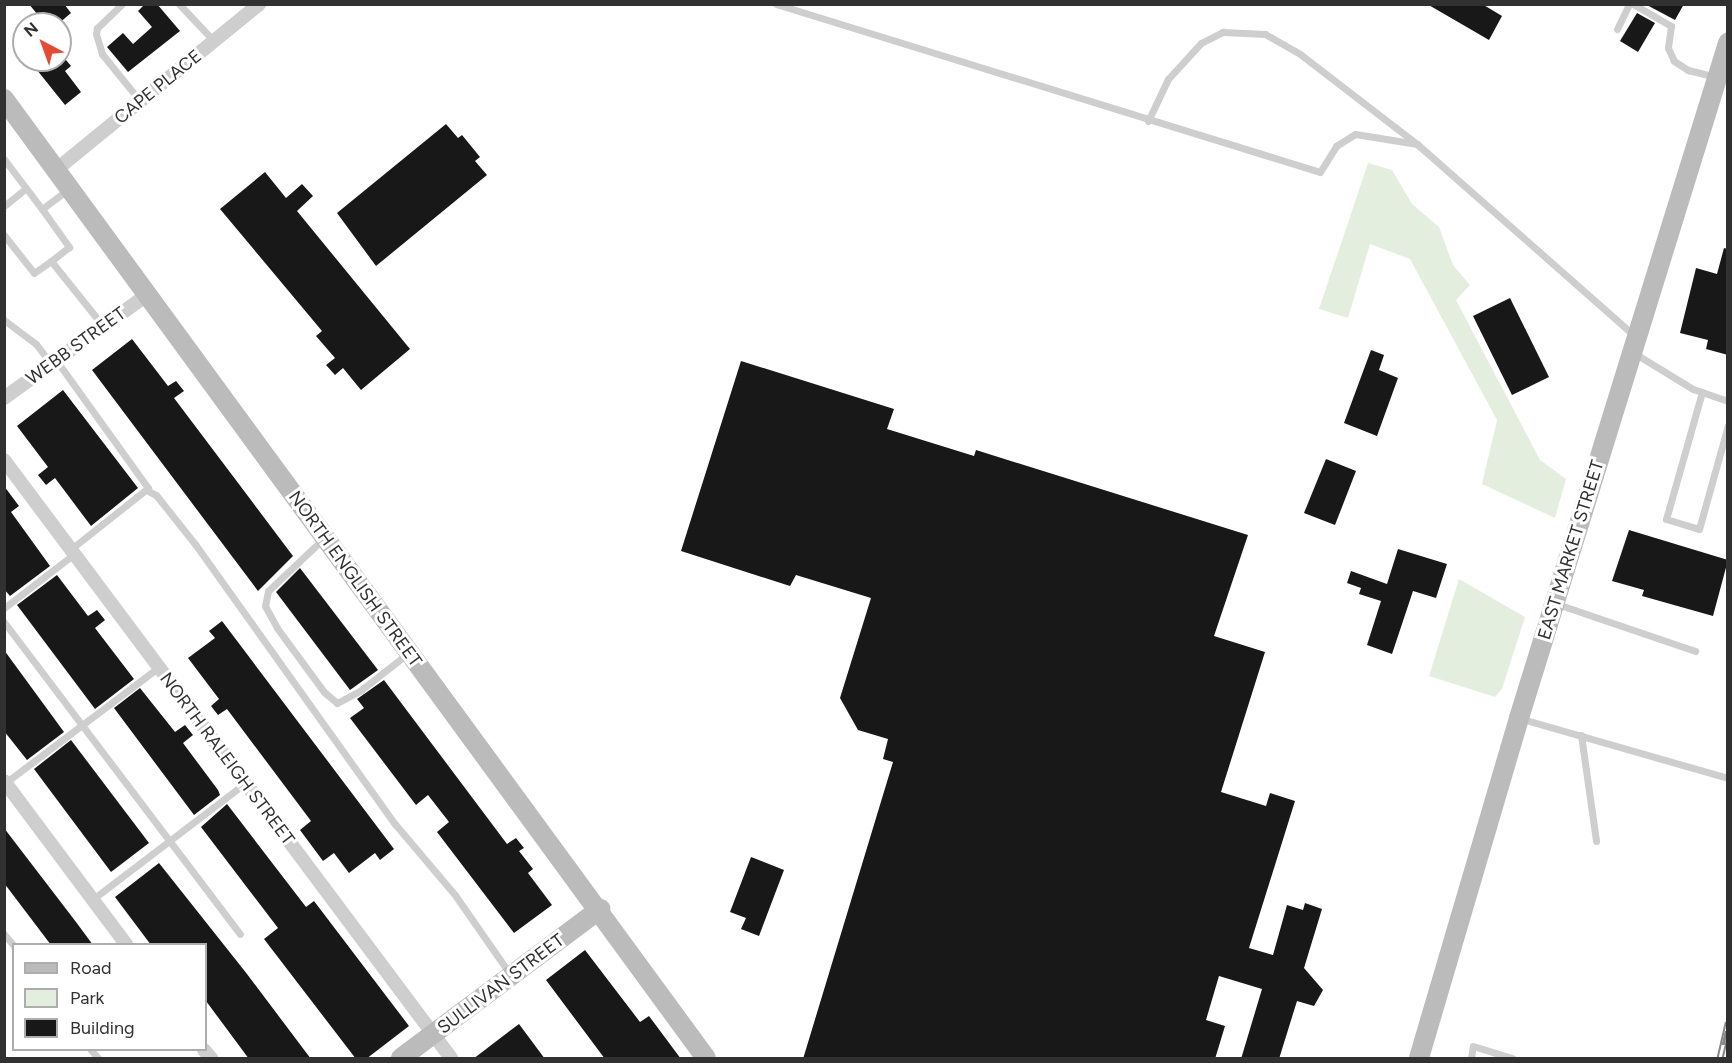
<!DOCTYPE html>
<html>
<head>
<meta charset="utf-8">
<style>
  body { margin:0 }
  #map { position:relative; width:1732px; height:1063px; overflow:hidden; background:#fff; font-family:Figtree,sans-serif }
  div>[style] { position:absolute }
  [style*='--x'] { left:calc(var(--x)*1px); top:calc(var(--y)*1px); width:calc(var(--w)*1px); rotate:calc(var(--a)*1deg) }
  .green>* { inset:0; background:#e4eedf }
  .building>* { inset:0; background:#181818 }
  .lane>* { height:7px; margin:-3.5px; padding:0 3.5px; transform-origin:3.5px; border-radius:3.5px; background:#cecece }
  .street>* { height:14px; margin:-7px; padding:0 7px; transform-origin:7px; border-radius:7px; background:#cecece }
  .secondary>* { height:20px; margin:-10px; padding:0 10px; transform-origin:10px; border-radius:10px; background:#bbb }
  .rail>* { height:7px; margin-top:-3.5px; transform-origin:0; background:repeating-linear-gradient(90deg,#fff 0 14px,#868686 0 28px); box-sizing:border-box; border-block:2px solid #868686 }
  span { translate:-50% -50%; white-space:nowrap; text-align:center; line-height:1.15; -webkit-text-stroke:6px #fff; paint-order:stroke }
  .street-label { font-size:18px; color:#313131 }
  .frame { position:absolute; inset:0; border:6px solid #313131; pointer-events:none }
  .legend { position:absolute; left:12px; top:943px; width:195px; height:108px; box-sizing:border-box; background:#fff; border:2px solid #adadad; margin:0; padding:8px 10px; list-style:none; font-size:18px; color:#313131 }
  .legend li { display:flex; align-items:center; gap:12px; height:30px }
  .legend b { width:30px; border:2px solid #adadad }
  .north { position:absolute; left:12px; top:12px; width:60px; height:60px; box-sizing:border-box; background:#fff; border:2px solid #adadad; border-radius:50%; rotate:319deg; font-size:16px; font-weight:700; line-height:24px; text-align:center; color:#313131 }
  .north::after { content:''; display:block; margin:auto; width:21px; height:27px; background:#e84933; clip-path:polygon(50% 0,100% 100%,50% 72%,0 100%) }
</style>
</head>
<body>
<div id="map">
  <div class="green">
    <i style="clip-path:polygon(1368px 163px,1392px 170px,1412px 204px,1439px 227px,1453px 265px,1470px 285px,1456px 300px,1540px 460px,1566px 479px,1555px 518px,1482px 484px,1497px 420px,1410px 259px,1370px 244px,1348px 318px,1319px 309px)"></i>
    <i style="clip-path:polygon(1459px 579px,1525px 617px,1502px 689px,1495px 697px,1429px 676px)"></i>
  </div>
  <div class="building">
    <i style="clip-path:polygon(29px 4px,64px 4px,71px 13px,58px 24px,45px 24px)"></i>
    <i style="clip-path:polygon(145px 4px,157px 4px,180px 31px,128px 72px,107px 47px,123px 33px,133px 44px,152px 27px,138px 11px)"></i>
    <i style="clip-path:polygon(1427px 4px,1482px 4px,1502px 16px,1489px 40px)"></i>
    <i style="clip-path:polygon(1645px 4px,1684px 4px,1675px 20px)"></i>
    <i style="clip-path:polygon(1637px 13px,1655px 23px,1638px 52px,1620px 41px)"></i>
    <i style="clip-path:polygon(29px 60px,66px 60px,71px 66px,65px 71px,81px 92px,65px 105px)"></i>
    <i style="clip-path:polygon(446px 124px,458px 138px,462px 135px,480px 157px,475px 161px,487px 175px,376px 266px,337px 213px)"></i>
    <i style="clip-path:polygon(265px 172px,286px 198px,302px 184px,313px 196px,297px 211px,410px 349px,361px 390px,343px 368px,335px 375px,326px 365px,335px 358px,316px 336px,322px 331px,220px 209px)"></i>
    <i style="clip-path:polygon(1724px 248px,1728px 249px,1728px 355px,1706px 349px,1708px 340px,1680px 333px,1696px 268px,1717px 274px)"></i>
    <i style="clip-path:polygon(1510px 298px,1549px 377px,1512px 395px,1473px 316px)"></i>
    <i style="clip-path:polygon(132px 339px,168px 386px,176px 381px,184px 391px,174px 398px,293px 556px,258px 591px,92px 370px)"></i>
    <i style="clip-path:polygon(1371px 350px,1384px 355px,1379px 370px,1398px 378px,1377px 436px,1344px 423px)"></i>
    <i style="clip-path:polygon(741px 361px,894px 409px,887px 429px,974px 456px,976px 450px,1248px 535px,1214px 636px,1265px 652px,1221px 792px,1266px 806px,1270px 793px,1295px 801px,1249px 948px,1273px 955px,1287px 905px,1303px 910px,1305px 903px,1322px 909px,1304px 968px,1323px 990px,1314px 1006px,1297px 1001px,1279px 1059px,1241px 1059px,1262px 989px,1219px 976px,1206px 1020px,1225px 1026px,1215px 1059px,803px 1059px,893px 762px,883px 759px,888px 739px,858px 730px,840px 698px,871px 598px,796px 575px,790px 586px,681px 551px)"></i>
    <i style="clip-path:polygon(63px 390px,138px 488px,91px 526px,55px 478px,46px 485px,38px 475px,48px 467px,17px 426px)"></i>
    <i style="clip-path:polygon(1326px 459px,1356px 471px,1335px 525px,1304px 513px)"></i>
    <i style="clip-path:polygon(4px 486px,19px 506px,11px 512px,50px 566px,10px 596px,4px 589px)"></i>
    <i style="clip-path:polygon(1629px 530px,1728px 560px,1713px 616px,1642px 596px,1644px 590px,1612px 581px)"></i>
    <i style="clip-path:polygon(1398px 549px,1447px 564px,1436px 598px,1413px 591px,1392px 654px,1367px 645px,1381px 601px,1359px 594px,1361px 588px,1347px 583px,1351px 571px,1387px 584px)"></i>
    <i style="clip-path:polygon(300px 568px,378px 670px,350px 690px,276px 592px)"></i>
    <i style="clip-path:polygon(57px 575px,88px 616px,97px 610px,105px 620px,95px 628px,134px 679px,95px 709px,17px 605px)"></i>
    <i style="clip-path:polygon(222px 621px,394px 849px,380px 860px,375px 853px,349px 873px,334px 853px,323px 861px,300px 830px,311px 821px,227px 709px,218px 715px,211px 706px,219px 699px,188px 658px,215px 638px,209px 631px)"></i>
    <i style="clip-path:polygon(4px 650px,64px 732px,27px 760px,4px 731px)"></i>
    <i style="clip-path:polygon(384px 680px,507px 844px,516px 838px,524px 848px,519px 851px,533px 869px,528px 873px,552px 905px,514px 933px,437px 832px,449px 822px,428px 795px,416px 805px,350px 718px,364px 708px,357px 699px)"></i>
    <i style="clip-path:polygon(140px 688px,175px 732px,185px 725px,193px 735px,183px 743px,218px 790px,220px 795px,194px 815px,114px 708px)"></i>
    <i style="clip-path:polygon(71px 740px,149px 843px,111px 872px,34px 769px)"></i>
    <i style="clip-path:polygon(227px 804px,306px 907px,314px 901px,409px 1026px,366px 1059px,356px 1059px,264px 939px,278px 928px,201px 827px)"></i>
    <i style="clip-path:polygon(4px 828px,76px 922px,93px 945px,51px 945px,4px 883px)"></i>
    <i style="clip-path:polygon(751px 857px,784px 870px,759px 936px,741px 929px,746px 918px,730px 912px)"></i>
    <i style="clip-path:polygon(159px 863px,247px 974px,311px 1059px,249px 1059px,206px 1001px,206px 945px,151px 945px,115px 897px)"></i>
    <i style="clip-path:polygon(585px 950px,640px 1022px,649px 1016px,681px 1059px,605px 1059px,546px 980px)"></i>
    <i style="clip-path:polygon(519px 1024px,545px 1059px,473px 1059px)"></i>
  </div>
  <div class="lane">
    <i style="--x:122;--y:4;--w:35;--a:136"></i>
    <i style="--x:97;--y:28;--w:6;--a:99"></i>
    <i style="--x:96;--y:34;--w:21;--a:73"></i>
    <i style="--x:102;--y:54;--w:60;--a:51"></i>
    <i style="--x:179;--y:4;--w:51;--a:46.6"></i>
    <i style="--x:776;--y:4;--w:569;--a:17.16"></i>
    <i style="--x:1320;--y:172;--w:31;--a:-58"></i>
    <i style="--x:1336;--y:146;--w:22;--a:-32"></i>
    <i style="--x:1355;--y:134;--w:63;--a:9.2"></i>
    <i style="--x:1633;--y:4;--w:44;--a:30.1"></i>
    <i style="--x:1671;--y:26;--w:22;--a:98"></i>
    <i style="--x:1668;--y:48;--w:14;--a:65"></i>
    <i style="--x:1674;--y:61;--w:17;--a:33"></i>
    <i style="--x:1688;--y:70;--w:41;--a:14"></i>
    <i style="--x:1617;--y:29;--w:28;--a:-64"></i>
    <i style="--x:1148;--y:121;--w:47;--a:-64.5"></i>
    <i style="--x:1168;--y:79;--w:49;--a:-47.5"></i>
    <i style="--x:1201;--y:43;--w:25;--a:-27"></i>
    <i style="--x:1223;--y:32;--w:42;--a:2.7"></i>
    <i style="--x:1265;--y:34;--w:40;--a:29.7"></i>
    <i style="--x:1300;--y:54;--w:148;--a:37.6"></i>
    <i style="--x:1417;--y:144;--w:289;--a:41.4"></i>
    <i style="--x:4;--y:159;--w:36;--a:53"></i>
    <i style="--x:4;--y:206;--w:28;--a:-39"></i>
    <i style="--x:26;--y:188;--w:26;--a:53"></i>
    <i style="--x:42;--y:209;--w:34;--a:-37"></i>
    <i style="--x:42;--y:209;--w:47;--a:54.6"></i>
    <i style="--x:69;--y:247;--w:23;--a:142"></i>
    <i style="--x:4;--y:235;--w:48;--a:51.7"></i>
    <i style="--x:34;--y:273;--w:21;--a:-35"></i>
    <i style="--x:51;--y:261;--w:83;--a:51.3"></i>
    <i style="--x:4;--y:320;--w:40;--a:37"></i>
    <i style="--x:36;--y:344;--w:25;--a:53"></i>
    <i style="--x:1634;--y:353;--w:69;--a:31.4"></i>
    <i style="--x:1693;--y:389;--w:37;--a:19"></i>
    <i style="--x:56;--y:360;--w:158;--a:54.3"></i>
    <i style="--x:148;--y:488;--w:98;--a:141.6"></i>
    <i style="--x:1702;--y:392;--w:132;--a:105.8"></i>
    <i style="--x:1666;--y:519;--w:34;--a:17"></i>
    <i style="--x:1699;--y:529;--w:108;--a:-74.4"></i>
    <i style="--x:148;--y:491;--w:9;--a:27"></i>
    <i style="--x:156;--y:495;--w:63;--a:51.5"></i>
    <i style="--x:195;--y:544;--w:344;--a:54.5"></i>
    <i style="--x:395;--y:824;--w:93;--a:49.8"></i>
    <i style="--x:455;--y:895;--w:96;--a:55.2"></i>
    <i style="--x:324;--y:538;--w:77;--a:136.6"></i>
    <i style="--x:268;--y:591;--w:15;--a:101"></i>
    <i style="--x:265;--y:606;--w:25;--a:61"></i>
    <i style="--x:277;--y:628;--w:79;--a:53.7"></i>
    <i style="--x:324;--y:692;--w:17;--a:40"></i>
    <i style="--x:337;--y:703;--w:27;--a:-28"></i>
    <i style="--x:361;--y:690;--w:58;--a:-38"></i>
    <i style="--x:1557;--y:604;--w:146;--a:18.8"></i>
    <i style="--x:4;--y:608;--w:88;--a:-37.6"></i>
    <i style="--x:4;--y:622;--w:391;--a:52.9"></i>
    <i style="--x:1522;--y:719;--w:214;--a:16"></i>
    <i style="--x:1581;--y:735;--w:107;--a:81.9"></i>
    <i style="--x:5;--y:783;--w:193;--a:-37"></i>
    <i style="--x:93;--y:899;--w:191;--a:-37.3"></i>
    <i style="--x:4;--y:934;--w:16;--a:50"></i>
    <i style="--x:91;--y:1050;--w:11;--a:49"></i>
    <i style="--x:1471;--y:1058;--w:12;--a:-81"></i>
    <i style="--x:1473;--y:1046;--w:41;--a:17.1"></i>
  </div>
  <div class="street">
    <i style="--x:57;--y:169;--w:261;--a:-39.2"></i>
    <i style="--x:4;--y:398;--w:176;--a:-35.8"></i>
    <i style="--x:4;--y:460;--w:747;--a:53.22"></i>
    <i style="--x:4;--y:781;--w:204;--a:53.2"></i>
    <i style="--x:204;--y:1050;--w:11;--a:49"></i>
  </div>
  <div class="secondary">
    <i style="--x:4;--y:99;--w:1188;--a:53.8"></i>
    <i style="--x:401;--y:1058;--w:249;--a:-36.8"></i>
    <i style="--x:1419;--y:1058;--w:354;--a:-73.6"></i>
    <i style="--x:1519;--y:718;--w:707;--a:-72.8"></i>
  </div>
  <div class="rail">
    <i style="--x:1720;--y:1058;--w:37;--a:-77"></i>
  </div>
  <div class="street-label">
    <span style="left:158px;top:87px;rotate:-39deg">CAPE PLACE</span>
    <span style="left:76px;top:346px;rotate:-36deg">WEBB STREET</span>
    <span style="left:1571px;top:550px;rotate:-73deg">EAST MARKET STREET</span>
    <span style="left:355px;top:579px;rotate:54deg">NORTH ENGLISH STREET</span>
    <span style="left:227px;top:759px;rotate:53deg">NORTH RALEIGH STREET</span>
    <span style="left:501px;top:984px;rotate:-37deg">SULLIVAN STREET</span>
  </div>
  <div class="frame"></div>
  <ul class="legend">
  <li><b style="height:8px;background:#bbb"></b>Road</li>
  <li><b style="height:16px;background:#e4eedf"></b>Park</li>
  <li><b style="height:16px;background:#181818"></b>Building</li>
  </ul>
  <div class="north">N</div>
</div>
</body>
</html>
